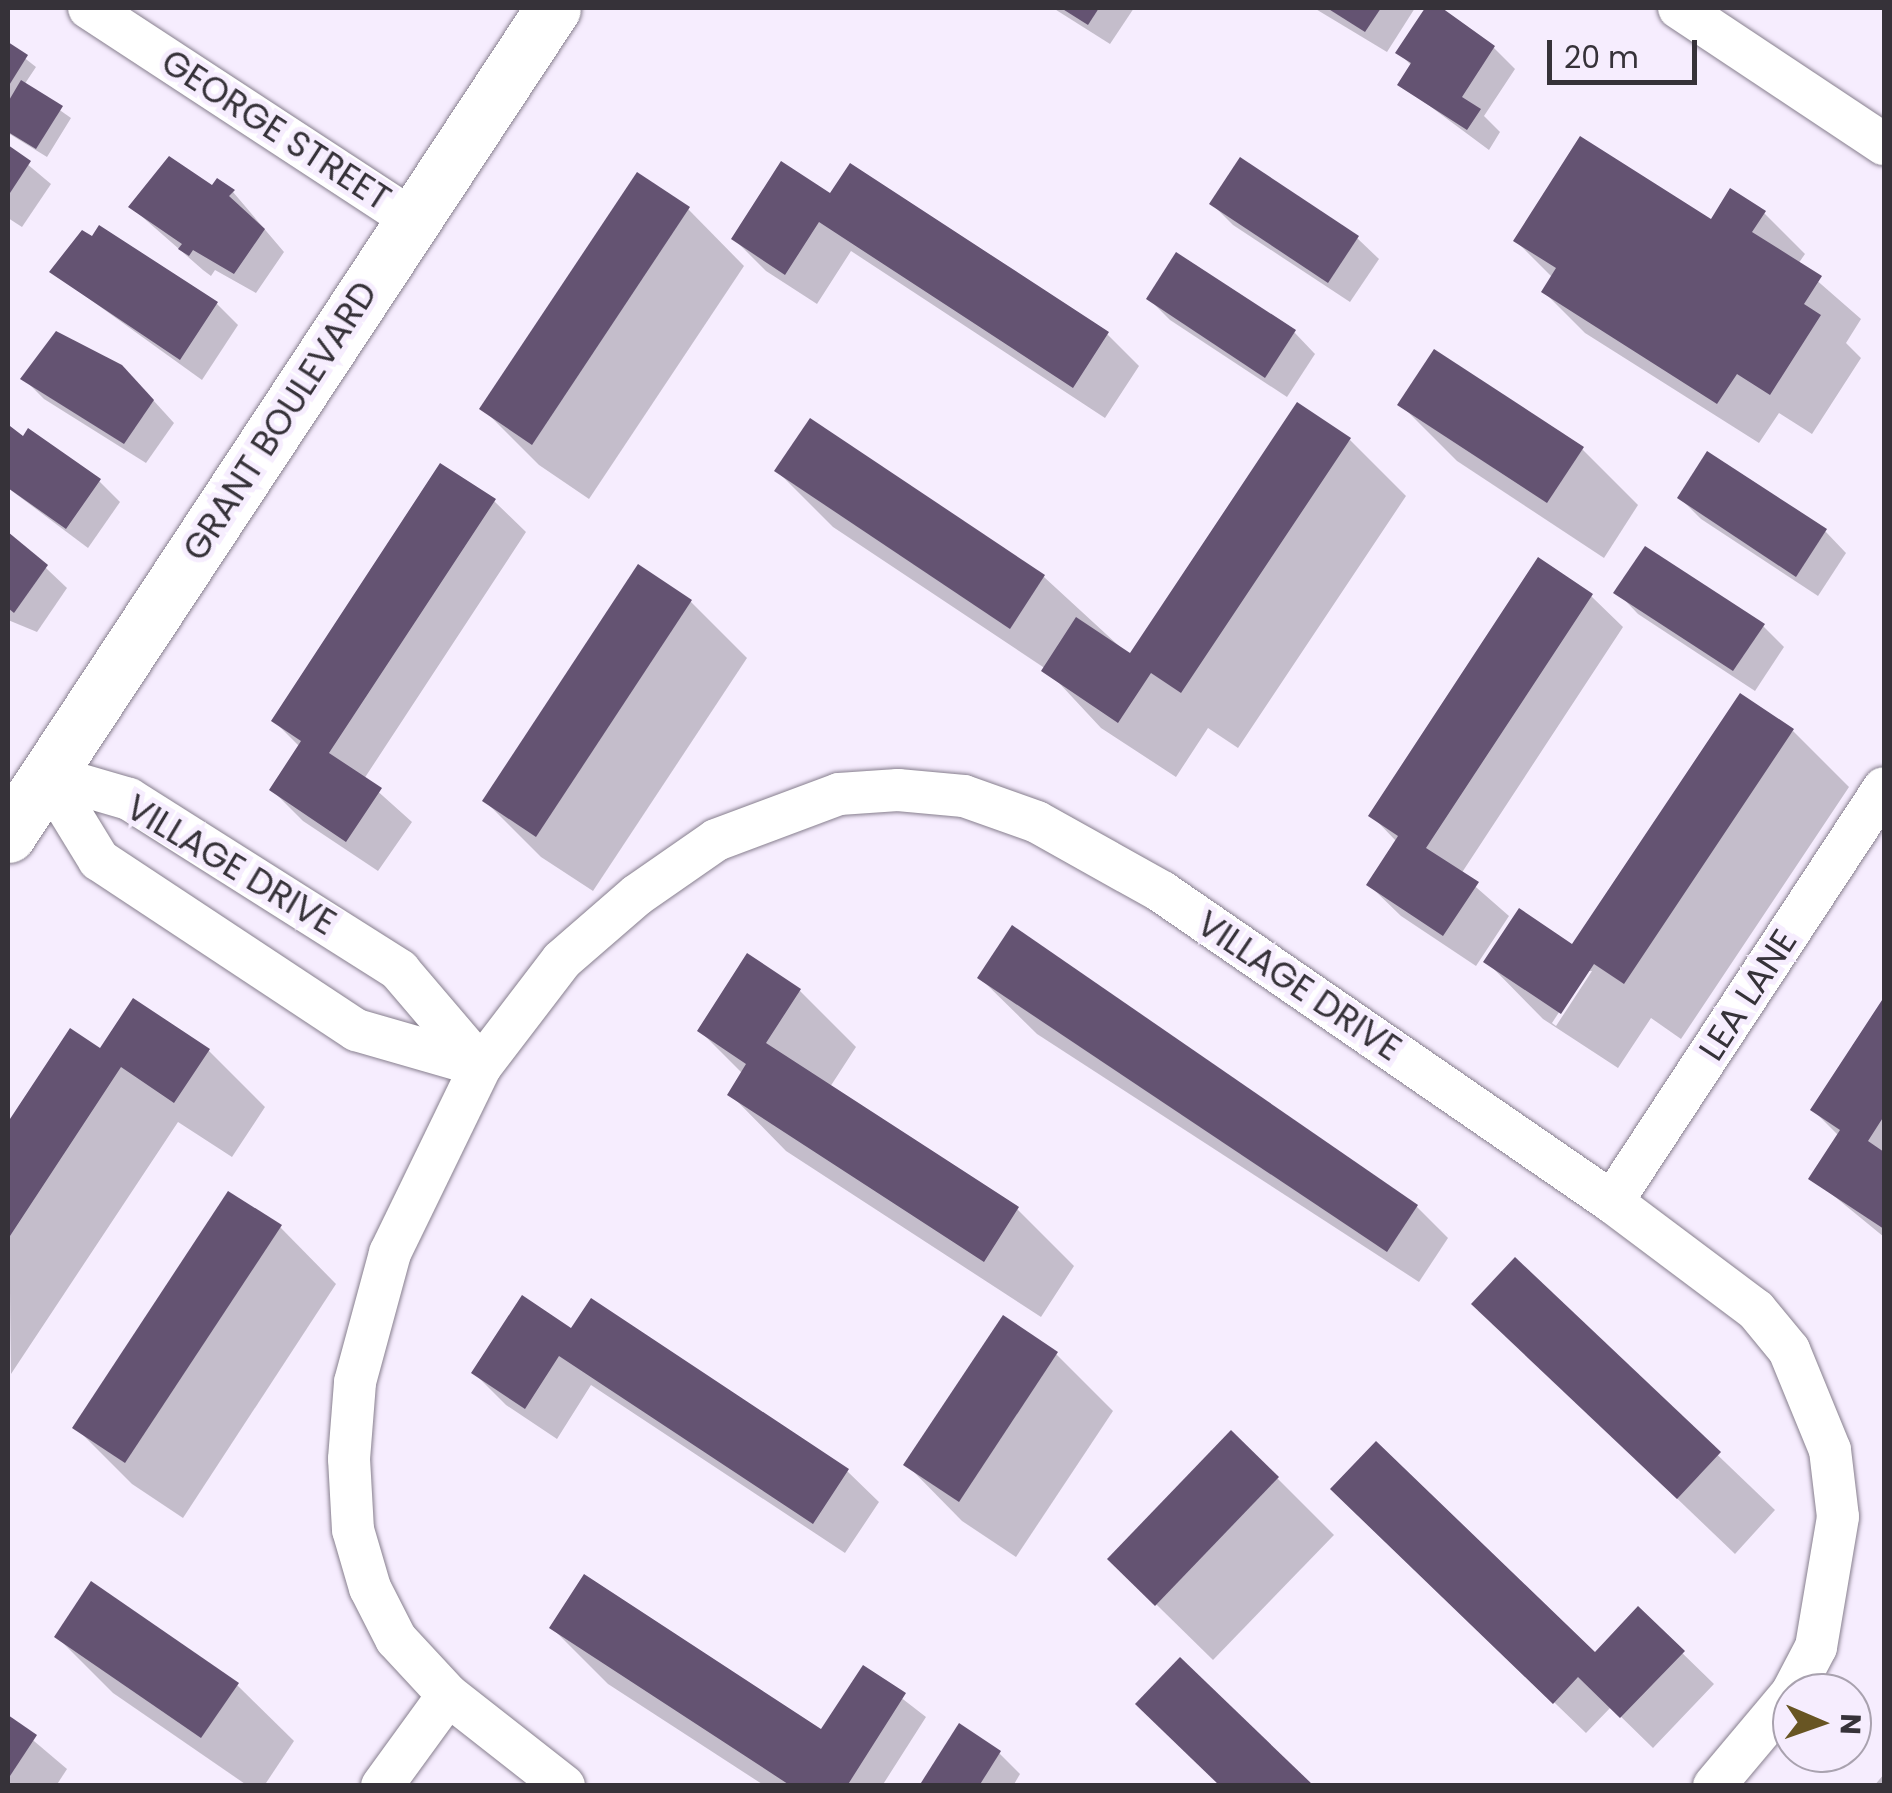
<!DOCTYPE html>
<html>
<head>
<meta charset="utf-8">
<style>
  body { margin:0 }
  #map { position:relative; width:1892px; height:1793px; overflow:hidden; background:#f6edfe; font-family:Poppins,sans-serif }
  div>[style] { position:absolute }
  [style*='--x'] { left:calc(var(--x)*1px); top:calc(var(--y)*1px); width:calc(var(--w)*1px); rotate:calc(var(--a)*1deg) }
  .shadow>* { inset:0; background:#0003 }
  .building>* { inset:0; background:#645372 }
  .roads { filter:drop-shadow(0 0 2px #877f8e) drop-shadow(0 0 2px #877f8e) }
  .street>* { height:42px; margin:-21px; padding:0 21px; transform-origin:21px; border-radius:21px; background:#fff }
  .secondary>* { height:55px; margin:-27.5px; padding:0 27.5px; transform-origin:27.5px; border-radius:27.5px; background:#fff }
  span { translate:-50% -50%; white-space:nowrap; text-align:center; line-height:1.15; -webkit-text-stroke:10px #f6edfe; paint-order:stroke }
  .street-label { font-size:35px; color:#363239 }
  .frame { position:absolute; inset:0; border:10px solid #363239; pointer-events:none }
  .north { position:absolute; left:1772px; top:1673px; width:100px; height:100px; box-sizing:border-box; background:#f6edfe; border:2px solid #a9a2af; border-radius:50%; rotate:92deg; font-size:28px; font-weight:700; line-height:40px; text-align:center; color:#363239 }
  .north::after { content:''; display:block; margin:auto; width:35px; height:45px; background:#685523; clip-path:polygon(50% 0,100% 100%,50% 72%,0 100%) }
  .scale { position:absolute; left:1547px; top:40px; width:150px; height:45px; box-sizing:border-box; border:5px solid #363239; border-top:0; padding-left:12px; font-size:30px; line-height:35px; white-space:nowrap; color:#363239; -webkit-text-stroke:8px #f6edfe; paint-order:stroke }
</style>
</head>
<body>
<div id="map">
  <div class="shadow">
    <i style="clip-path:polygon(1053px 8px,1134px 8px,1110px 44px)"></i>
    <i style="clip-path:polygon(1314px 8px,1415px 8px,1387px 52px)"></i>
    <i style="clip-path:polygon(1428px 8px,1494px 48px,1515px 69px,1484px 116px,1500px 132px,1489px 150px,1400px 84px,1412px 66px,1399px 53px)"></i>
    <i style="clip-path:polygon(8px 45px,36px 67px,24px 85px,71px 118px,47px 157px,8px 133px)"></i>
    <i style="clip-path:polygon(8px 148px,51px 184px,22px 227px,8px 218px)"></i>
    <i style="clip-path:polygon(213px 189px,233px 192px,284px 252px,256px 293px,215px 270px,211px 276px,203px 270px,131px 207px)"></i>
    <i style="clip-path:polygon(831px 197px,1107px 334px,1139px 366px,1105px 418px,851px 251px,817px 304px,766px 271px,734px 239px)"></i>
    <i style="clip-path:polygon(1212px 204px,1357px 238px,1379px 259px,1350px 302px,1233px 225px)"></i>
    <i style="clip-path:polygon(688px 209px,744px 266px,589px 499px,539px 465px,482px 408px)"></i>
    <i style="clip-path:polygon(1764px 213px,1805px 254px,1798px 264px,1861px 319px,1846px 343px,1861px 358px,1812px 434px,1779px 413px,1759px 443px,1585px 333px,1544px 292px,1553px 278px,1516px 241px)"></i>
    <i style="clip-path:polygon(52px 272px,217px 304px,238px 325px,202px 380px)"></i>
    <i style="clip-path:polygon(1149px 299px,1294px 332px,1315px 354px,1287px 397px,1170px 320px)"></i>
    <i style="clip-path:polygon(23px 378px,143px 389px,174px 423px,146px 463px,44px 399px)"></i>
    <i style="clip-path:polygon(1400px 404px,1582px 449px,1638px 505px,1604px 558px,1457px 461px)"></i>
    <i style="clip-path:polygon(810px 421px,1044px 577px,1131px 657px,1350px 440px,1406px 496px,1238px 748px,1208px 728px,1176px 777px,1101px 728px,1046px 669px,833px 527px,777px 471px)"></i>
    <i style="clip-path:polygon(11px 430px,99px 481px,120px 502px,88px 548px,8px 488px)"></i>
    <i style="clip-path:polygon(1680px 498px,1825px 531px,1846px 553px,1818px 596px,1701px 519px)"></i>
    <i style="clip-path:polygon(494px 501px,526px 532px,364px 779px,412px 822px,378px 871px,303px 821px,272px 790px,300px 747px,274px 721px)"></i>
    <i style="clip-path:polygon(8px 532px,67px 588px,37px 632px,8px 620px)"></i>
    <i style="clip-path:polygon(1617px 592px,1763px 626px,1784px 647px,1755px 691px,1638px 614px)"></i>
    <i style="clip-path:polygon(1591px 596px,1623px 627px,1461px 874px,1509px 916px,1476px 966px,1401px 916px,1369px 885px,1397px 842px,1371px 815px)"></i>
    <i style="clip-path:polygon(690px 601px,747px 658px,593px 891px,541px 857px,485px 801px)"></i>
    <i style="clip-path:polygon(evenodd,1793px 731px,1849px 787px,1681px 1039px,1651px 1018px,1618px 1068px,1543px 1019px,1487px 962px,1573px 948px,1793px 731px,1586px 971px,1592px 971px,1556px 1026px,1552px 1023px,1586px 971px)"></i>
    <i style="clip-path:polygon(1013px 928px,1417px 1207px,1448px 1238px,1419px 1282px,1037px 1034px,980px 978px)"></i>
    <i style="clip-path:polygon(800px 991px,856px 1047px,830px 1087px,1017px 1209px,1074px 1266px,1041px 1317px,786px 1151px,730px 1094px,743px 1074px,700px 1031px)"></i>
    <i style="clip-path:polygon(134px 1001px,209px 1051px,265px 1107px,232px 1157px,178px 1122px,11px 1374px,8px 1126px,70px 1031px,101px 1051px)"></i>
    <i style="clip-path:polygon(1884px 1001px,1884px 1237px,1812px 1178px,1839px 1136px,1813px 1110px)"></i>
    <i style="clip-path:polygon(280px 1227px,336px 1284px,183px 1518px,132px 1484px,76px 1428px)"></i>
    <i style="clip-path:polygon(1515px 1261px,1775px 1510px,1735px 1554px,1474px 1304px)"></i>
    <i style="clip-path:polygon(1003px 1319px,1056px 1354px,1113px 1411px,1016px 1557px,962px 1521px,906px 1464px)"></i>
    <i style="clip-path:polygon(571px 1332px,847px 1471px,879px 1502px,845px 1553px,591px 1385px,557px 1439px,506px 1405px,474px 1373px)"></i>
    <i style="clip-path:polygon(1277px 1478px,1334px 1535px,1213px 1660px,1110px 1559px)"></i>
    <i style="clip-path:polygon(1365px 1520px,1595px 1656px,1638px 1610px,1714px 1684px,1653px 1748px,1611px 1707px,1586px 1733px)"></i>
    <i style="clip-path:polygon(552px 1628px,822px 1733px,864px 1669px,926px 1717px,882px 1786px,765px 1786px,608px 1684px)"></i>
    <i style="clip-path:polygon(57px 1637px,237px 1685px,294px 1741px,264px 1786px,248px 1786px,113px 1693px)"></i>
    <i style="clip-path:polygon(8px 1719px,67px 1769px,56px 1786px,8px 1786px)"></i>
    <i style="clip-path:polygon(999px 1753px,1020px 1774px,1013px 1786px,922px 1786px)"></i>
    <i style="clip-path:polygon(1884px 1774px,1884px 1786px,1874px 1786px)"></i>
  </div>
  <div class="building">
    <i style="clip-path:polygon(1061px 8px,1099px 8px,1088px 25px)"></i>
    <i style="clip-path:polygon(1327px 8px,1381px 8px,1365px 32px)"></i>
    <i style="clip-path:polygon(1425px 8px,1442px 8px,1495px 46px,1462px 97px,1481px 109px,1467px 130px,1397px 85px,1411px 63px,1395px 53px)"></i>
    <i style="clip-path:polygon(8px 42px,28px 55px,8px 87px)"></i>
    <i style="clip-path:polygon(21px 80px,63px 106px,36px 149px,8px 132px,8px 102px)"></i>
    <i style="clip-path:polygon(1580px 136px,1711px 219px,1730px 188px,1766px 211px,1752px 232px,1822px 276px,1804px 304px,1821px 315px,1770px 395px,1737px 374px,1717px 404px,1541px 292px,1556px 268px,1513px 241px)"></i>
    <i style="clip-path:polygon(8px 145px,31px 161px,8px 196px)"></i>
    <i style="clip-path:polygon(169px 156px,212px 185px,217px 178px,235px 190px,229px 196px,265px 229px,234px 274px,193px 250px,189px 256px,178px 249px,182px 244px,128px 207px)"></i>
    <i style="clip-path:polygon(1240px 157px,1359px 236px,1328px 283px,1209px 204px)"></i>
    <i style="clip-path:polygon(781px 161px,830px 193px,850px 163px,1109px 332px,1073px 388px,819px 222px,785px 275px,731px 239px)"></i>
    <i style="clip-path:polygon(637px 172px,690px 207px,532px 445px,479px 409px)"></i>
    <i style="clip-path:polygon(99px 225px,218px 302px,180px 360px,49px 272px,82px 230px,92px 236px)"></i>
    <i style="clip-path:polygon(1176px 252px,1296px 330px,1265px 378px,1146px 299px)"></i>
    <i style="clip-path:polygon(56px 331px,122px 365px,154px 400px,124px 444px,20px 379px)"></i>
    <i style="clip-path:polygon(1434px 349px,1584px 447px,1547px 503px,1397px 405px)"></i>
    <i style="clip-path:polygon(1297px 402px,1351px 438px,1181px 693px,1151px 673px,1118px 723px,1041px 671px,1076px 617px,1130px 653px)"></i>
    <i style="clip-path:polygon(810px 418px,1045px 575px,1010px 629px,774px 471px)"></i>
    <i style="clip-path:polygon(10px 426px,23px 436px,28px 428px,101px 479px,66px 529px,8px 488px)"></i>
    <i style="clip-path:polygon(1707px 451px,1827px 529px,1796px 577px,1677px 498px)"></i>
    <i style="clip-path:polygon(440px 463px,496px 499px,329px 753px,382px 788px,346px 842px,269px 790px,301px 741px,271px 721px)"></i>
    <i style="clip-path:polygon(8px 532px,48px 565px,14px 613px,8px 608px)"></i>
    <i style="clip-path:polygon(1645px 546px,1765px 624px,1733px 671px,1613px 593px)"></i>
    <i style="clip-path:polygon(1538px 557px,1593px 594px,1426px 848px,1479px 882px,1443px 936px,1366px 885px,1398px 836px,1368px 816px)"></i>
    <i style="clip-path:polygon(638px 564px,692px 600px,536px 837px,482px 801px)"></i>
    <i style="clip-path:polygon(1740px 693px,1794px 729px,1624px 984px,1594px 964px,1561px 1014px,1483px 962px,1519px 908px,1572px 944px)"></i>
    <i style="clip-path:polygon(1012px 925px,1418px 1205px,1387px 1252px,977px 978px)"></i>
    <i style="clip-path:polygon(747px 953px,801px 989px,766px 1043px,1019px 1207px,984px 1262px,727px 1095px,746px 1064px,697px 1031px)"></i>
    <i style="clip-path:polygon(1884px 997px,1884px 1116px,1868px 1141px,1884px 1152px,1884px 1229px,1808px 1179px,1840px 1130px,1810px 1110px)"></i>
    <i style="clip-path:polygon(133px 998px,210px 1049px,174px 1103px,121px 1067px,8px 1239px,8px 1122px,70px 1028px,100px 1048px)"></i>
    <i style="clip-path:polygon(228px 1191px,282px 1225px,125px 1463px,72px 1428px)"></i>
    <i style="clip-path:polygon(1515px 1257px,1721px 1452px,1677px 1499px,1471px 1304px)"></i>
    <i style="clip-path:polygon(522px 1295px,571px 1328px,591px 1298px,849px 1469px,813px 1524px,559px 1356px,525px 1409px,471px 1373px)"></i>
    <i style="clip-path:polygon(1003px 1315px,1058px 1352px,959px 1502px,903px 1465px)"></i>
    <i style="clip-path:polygon(1231px 1430px,1279px 1477px,1155px 1606px,1107px 1559px)"></i>
    <i style="clip-path:polygon(1376px 1441px,1595px 1652px,1638px 1606px,1685px 1651px,1620px 1718px,1578px 1677px,1553px 1704px,1330px 1489px)"></i>
    <i style="clip-path:polygon(584px 1574px,821px 1729px,863px 1665px,906px 1693px,847px 1786px,791px 1786px,549px 1628px)"></i>
    <i style="clip-path:polygon(91px 1581px,239px 1683px,201px 1738px,54px 1637px)"></i>
    <i style="clip-path:polygon(1180px 1657px,1314px 1786px,1220px 1786px,1135px 1704px)"></i>
    <i style="clip-path:polygon(8px 1715px,37px 1735px,8px 1779px)"></i>
    <i style="clip-path:polygon(959px 1723px,1001px 1751px,979px 1786px,919px 1786px)"></i>
  </div>
  <div class="roads">
    <div class="street">
      <i style="--x:89;--y:8;--w:386;--a:33.2"></i>
      <i style="--x:1679;--y:8;--w:246;--a:33.6"></i>
      <i style="--x:47;--y:775;--w:85;--a:16.3"></i>
      <i style="--x:129;--y:799;--w:320;--a:32.3"></i>
      <i style="--x:399;--y:970;--w:126;--a:49.5"></i>
      <i style="--x:481;--y:1066;--w:130;--a:-163.9"></i>
      <i style="--x:356;--y:1030;--w:308;--a:-146.5"></i>
      <i style="--x:99;--y:860;--w:100;--a:-121.5"></i>
      <i style="--x:1612;--y:1202;--w:495;--a:-56.7"></i>
      <i style="--x:382;--y:1786;--w:112;--a:-54"></i>
      <i style="--x:564;--y:1786;--w:147;--a:-141.9"></i>
      <i style="--x:448;--y:1695;--w:76;--a:-132.9"></i>
      <i style="--x:396;--y:1639;--w:57;--a:-117"></i>
      <i style="--x:370;--y:1588;--w:60;--a:-106.3"></i>
      <i style="--x:353;--y:1530;--w:71;--a:-93.2"></i>
      <i style="--x:349;--y:1459;--w:77;--a:-85.5"></i>
      <i style="--x:355;--y:1382;--w:134;--a:-74.8"></i>
      <i style="--x:390;--y:1253;--w:208;--a:-64.1"></i>
      <i style="--x:481;--y:1066;--w:133;--a:-52.6"></i>
      <i style="--x:562;--y:960;--w:99;--a:-40.9"></i>
      <i style="--x:637;--y:895;--w:96;--a:-34.8"></i>
      <i style="--x:716;--y:840;--w:131;--a:-20.5"></i>
      <i style="--x:839;--y:794;--w:59;--a:-3.9"></i>
      <i style="--x:898;--y:790;--w:66;--a:5.2"></i>
      <i style="--x:964;--y:796;--w:77;--a:19.6"></i>
      <i style="--x:1037;--y:822;--w:143;--a:29.2"></i>
      <i style="--x:1162;--y:892;--w:546;--a:34.56"></i>
      <i style="--x:1612;--y:1202;--w:180;--a:36.9"></i>
      <i style="--x:1756;--y:1310;--w:52;--a:50.5"></i>
      <i style="--x:1789;--y:1350;--w:108;--a:67.7"></i>
      <i style="--x:1830;--y:1450;--w:67;--a:83.2"></i>
      <i style="--x:1838;--y:1517;--w:132;--a:99.6"></i>
      <i style="--x:1816;--y:1647;--w:52;--a:117.6"></i>
      <i style="--x:1714;--y:1786;--w:121;--a:-50"></i>
    </div>
    <div class="secondary">
      <i style="--x:8;--y:835;--w:990;--a:-56.61"></i>
    </div>
  </div>
  <div class="street-label">
    <span style="left:276px;top:130px;rotate:33deg">GEORGE STREET</span>
    <span style="left:280px;top:421px;rotate:-57deg">GRANT BOULEVARD</span>
    <span style="left:231px;top:865px;rotate:31deg">VILLAGE DRIVE</span>
    <span style="left:1299px;top:986px;rotate:34deg">VILLAGE DRIVE</span>
    <span style="left:1748px;top:995px;rotate:-57deg">LEA LANE</span>
  </div>
  <div class="frame"></div>
  <div class="north">N</div>
  <div class="scale">20 m</div>
</div>
</body>
</html>
